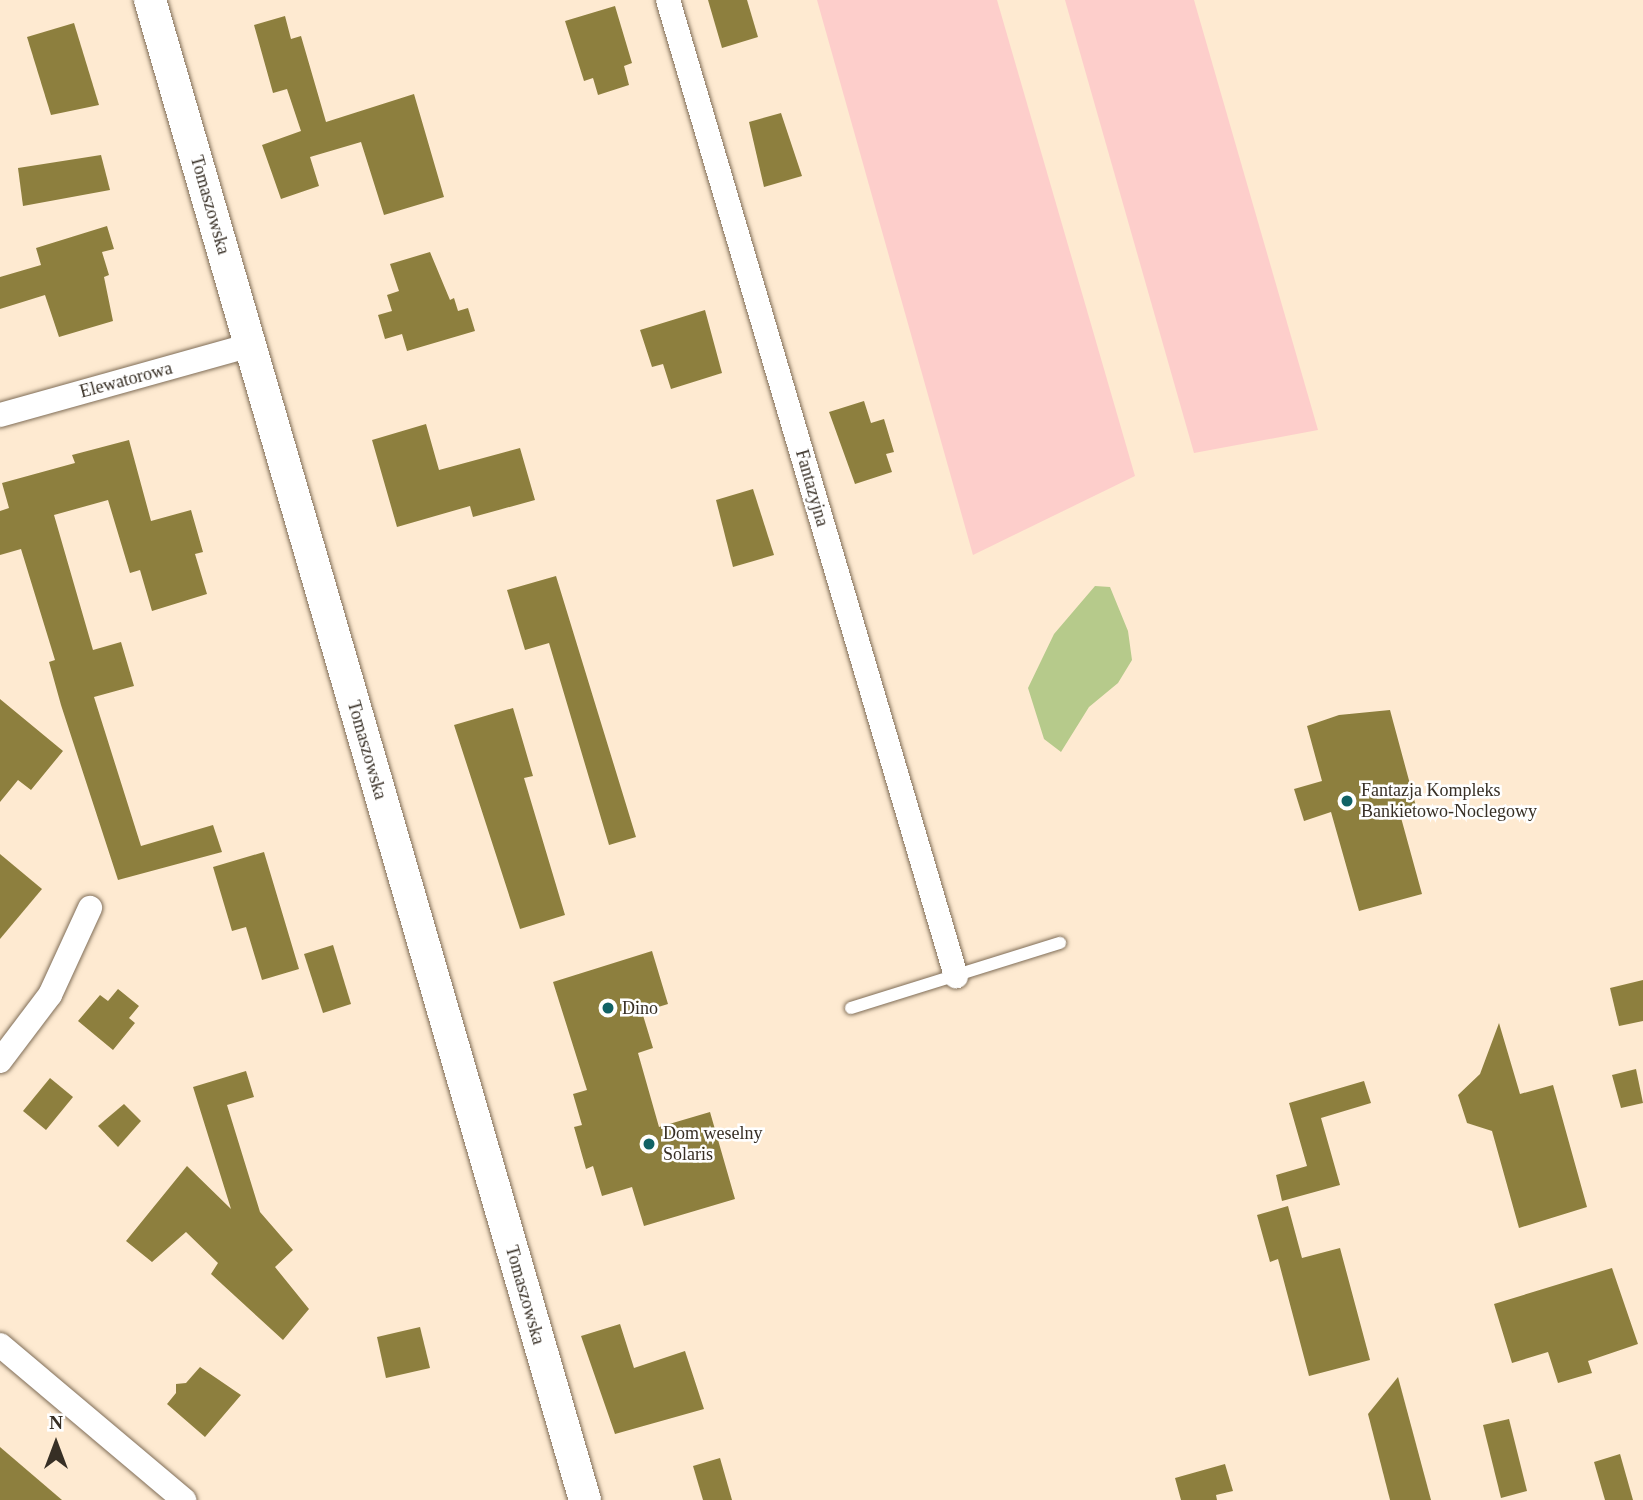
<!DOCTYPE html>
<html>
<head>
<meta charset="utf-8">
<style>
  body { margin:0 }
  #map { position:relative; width:1643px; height:1500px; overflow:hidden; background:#feead1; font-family:"Times New Roman",serif }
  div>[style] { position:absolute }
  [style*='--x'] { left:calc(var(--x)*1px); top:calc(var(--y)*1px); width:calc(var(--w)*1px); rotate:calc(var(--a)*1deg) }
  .green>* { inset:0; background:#fdcecb }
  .water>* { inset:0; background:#b6ca8b }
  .building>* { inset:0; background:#8d7f3e }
  .roads { filter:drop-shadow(0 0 2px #7f6d57) drop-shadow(0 0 2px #7f6d57) }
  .service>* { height:12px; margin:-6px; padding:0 6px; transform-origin:6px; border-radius:6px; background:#fff }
  .minor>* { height:24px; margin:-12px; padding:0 12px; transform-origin:12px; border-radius:12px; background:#fff }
  .tertiary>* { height:32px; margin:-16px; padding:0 16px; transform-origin:16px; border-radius:16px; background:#fff }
  .dots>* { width:19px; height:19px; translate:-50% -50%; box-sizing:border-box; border:4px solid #fff; border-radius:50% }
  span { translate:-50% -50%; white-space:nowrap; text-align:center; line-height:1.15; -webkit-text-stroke:5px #fff; paint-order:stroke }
  .street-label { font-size:18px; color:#372f25 }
  .poi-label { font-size:18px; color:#372f25 }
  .left { translate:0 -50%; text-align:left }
  .north { position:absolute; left:21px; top:1409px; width:70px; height:70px; -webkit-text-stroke:5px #fff; paint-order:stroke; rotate:0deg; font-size:19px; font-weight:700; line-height:28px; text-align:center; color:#372f25 }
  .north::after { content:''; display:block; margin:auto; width:24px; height:32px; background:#372f25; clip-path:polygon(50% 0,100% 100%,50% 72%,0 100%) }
</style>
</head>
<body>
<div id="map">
  <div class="green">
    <i style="clip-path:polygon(817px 0,997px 0,1135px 476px,973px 555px)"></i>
    <i style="clip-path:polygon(1065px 0,1194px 0,1318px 430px,1194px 453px)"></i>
  </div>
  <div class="water">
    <i style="clip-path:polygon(1095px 586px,1110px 587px,1128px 631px,1132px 660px,1118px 683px,1089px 707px,1061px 752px,1044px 739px,1028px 688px,1054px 634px)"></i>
  </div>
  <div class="building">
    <i style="clip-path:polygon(708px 0,747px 0,758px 37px,722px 48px)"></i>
    <i style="clip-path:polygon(615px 6px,632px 63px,624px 66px,629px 85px,598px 95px,593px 78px,584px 81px,565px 21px)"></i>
    <i style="clip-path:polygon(285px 16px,291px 39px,301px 36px,326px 122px,414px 94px,444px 197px,384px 215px,361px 142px,310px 157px,319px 186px,281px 199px,262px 145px,301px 131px,287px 89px,273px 93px,254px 25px)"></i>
    <i style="clip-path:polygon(74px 23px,99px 105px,51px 115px,27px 37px)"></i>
    <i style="clip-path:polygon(781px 113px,802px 176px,764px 187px,749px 122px)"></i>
    <i style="clip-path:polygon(101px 155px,110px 190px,23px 206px,18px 168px)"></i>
    <i style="clip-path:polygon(107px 226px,114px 249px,102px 252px,109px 275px,104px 277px,113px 321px,59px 337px,45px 295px,0 309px,0 277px,41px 265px,36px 248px)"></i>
    <i style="clip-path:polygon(430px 252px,450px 300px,454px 298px,458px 311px,468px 308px,475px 331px,407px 351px,402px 334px,385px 339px,378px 315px,392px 311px,387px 295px,399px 291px,390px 264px)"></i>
    <i style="clip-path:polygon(705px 310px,722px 373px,671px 389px,663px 364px,652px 367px,640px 330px)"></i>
    <i style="clip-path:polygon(864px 401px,871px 423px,884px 419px,894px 452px,886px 454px,892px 472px,855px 484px,829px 412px)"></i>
    <i style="clip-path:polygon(426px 424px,439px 470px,520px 448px,535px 500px,473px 517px,470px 506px,397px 527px,372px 440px)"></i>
    <i style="clip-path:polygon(129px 440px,151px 521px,191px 510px,203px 552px,195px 554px,207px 594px,152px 611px,140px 570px,130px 573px,108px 500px,54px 515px,93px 650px,121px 642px,134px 686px,94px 697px,141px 846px,213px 825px,222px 852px,118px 880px,61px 705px,49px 662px,55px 660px,21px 549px,0 555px,0 511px,9px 508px,2px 483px,75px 463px,72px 455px)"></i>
    <i style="clip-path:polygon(753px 489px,774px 555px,733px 567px,716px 500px)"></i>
    <i style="clip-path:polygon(556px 576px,636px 837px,609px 845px,549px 643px,525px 650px,507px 590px)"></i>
    <i style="clip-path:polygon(0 699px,63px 751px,31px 790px,18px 780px,0 802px)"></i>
    <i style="clip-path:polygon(513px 708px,533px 776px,524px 778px,565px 915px,520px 929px,454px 725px)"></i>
    <i style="clip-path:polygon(1390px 710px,1417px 810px,1400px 814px,1422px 894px,1359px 911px,1331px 812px,1304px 821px,1294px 789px,1322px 781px,1307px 726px,1339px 715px)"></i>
    <i style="clip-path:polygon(264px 852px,299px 969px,262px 980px,246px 927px,232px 931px,213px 867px)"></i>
    <i style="clip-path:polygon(0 854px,42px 889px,0 939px)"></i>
    <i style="clip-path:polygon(333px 945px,351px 1004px,323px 1013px,304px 954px)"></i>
    <i style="clip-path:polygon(652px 951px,668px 1004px,642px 1012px,653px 1048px,638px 1053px,659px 1127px,710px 1112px,735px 1199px,644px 1226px,632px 1187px,602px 1196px,593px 1166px,586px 1169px,574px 1127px,582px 1125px,573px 1094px,587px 1090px,553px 982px)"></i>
    <i style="clip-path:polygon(1643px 980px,1643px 1021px,1619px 1026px,1610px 988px)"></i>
    <i style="clip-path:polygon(118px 989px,139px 1006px,129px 1018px,135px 1023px,113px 1050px,78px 1021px,100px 995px,108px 1001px)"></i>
    <i style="clip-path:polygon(1499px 1023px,1520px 1094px,1553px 1085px,1587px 1207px,1519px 1228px,1492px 1131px,1467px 1123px,1458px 1095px,1480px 1074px)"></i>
    <i style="clip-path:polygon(1636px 1069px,1643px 1103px,1621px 1108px,1612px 1075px)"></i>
    <i style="clip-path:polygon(246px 1071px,254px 1097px,227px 1105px,260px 1212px,293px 1250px,275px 1267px,309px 1309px,283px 1340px,211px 1274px,218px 1263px,186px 1232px,152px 1262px,126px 1241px,187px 1166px,231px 1209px,193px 1087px)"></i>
    <i style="clip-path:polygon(50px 1078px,73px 1097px,46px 1130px,23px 1111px)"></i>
    <i style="clip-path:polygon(1364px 1081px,1371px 1103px,1321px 1118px,1340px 1185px,1282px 1201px,1276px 1175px,1307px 1166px,1289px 1103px)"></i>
    <i style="clip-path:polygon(124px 1104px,141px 1121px,118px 1147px,98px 1126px)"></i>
    <i style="clip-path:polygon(1288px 1206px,1302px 1258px,1340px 1248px,1370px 1360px,1309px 1376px,1278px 1259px,1270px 1262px,1257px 1215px)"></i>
    <i style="clip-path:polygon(1612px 1268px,1638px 1344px,1588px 1361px,1592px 1373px,1558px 1383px,1548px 1352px,1512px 1363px,1494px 1304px)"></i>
    <i style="clip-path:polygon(620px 1324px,634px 1368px,685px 1351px,704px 1409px,615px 1434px,581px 1336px)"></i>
    <i style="clip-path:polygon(420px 1327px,430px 1368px,386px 1378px,377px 1337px)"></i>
    <i style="clip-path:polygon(200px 1367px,241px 1395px,205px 1437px,167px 1404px,176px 1393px,176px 1384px,186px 1383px)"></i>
    <i style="clip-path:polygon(1398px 1377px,1431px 1500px,1390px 1500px,1368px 1414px)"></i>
    <i style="clip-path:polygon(1509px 1419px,1527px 1491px,1501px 1498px,1483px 1425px)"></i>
    <i style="clip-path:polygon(0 1447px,62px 1500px,0 1500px)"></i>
    <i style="clip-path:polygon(1620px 1454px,1633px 1500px,1605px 1500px,1594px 1462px)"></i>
    <i style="clip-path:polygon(720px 1458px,732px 1500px,703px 1500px,693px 1466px)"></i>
    <i style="clip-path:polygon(1225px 1464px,1233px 1491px,1216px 1495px,1217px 1500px,1181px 1500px,1175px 1478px)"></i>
  </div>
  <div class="roads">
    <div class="service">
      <i style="--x:851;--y:1008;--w:219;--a:-17.3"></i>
    </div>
    <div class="minor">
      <i style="--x:668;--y:0;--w:1018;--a:73.56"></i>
      <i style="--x:0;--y:415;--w:261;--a:-15.6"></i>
      <i style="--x:0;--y:1061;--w:83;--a:-52.9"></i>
      <i style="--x:50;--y:995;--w:96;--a:-65.3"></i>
      <i style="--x:0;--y:1345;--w:241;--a:40.1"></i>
    </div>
    <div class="tertiary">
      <i style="--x:150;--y:0;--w:1562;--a:73.83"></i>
    </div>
  </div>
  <div class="dots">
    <i style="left:1347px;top:801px;background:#116265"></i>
    <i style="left:608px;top:1008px;background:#116265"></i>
    <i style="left:649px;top:1144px;background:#116265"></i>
  </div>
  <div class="street-label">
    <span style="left:210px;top:205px;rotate:74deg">Tomaszowska</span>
    <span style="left:126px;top:380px;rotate:-15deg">Elewatorowa</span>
    <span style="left:812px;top:488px;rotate:74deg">Fantazyjna</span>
    <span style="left:367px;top:750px;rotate:74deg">Tomaszowska</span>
    <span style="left:525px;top:1295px;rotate:74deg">Tomaszowska</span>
  </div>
  <div class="poi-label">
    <span class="left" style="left:1361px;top:801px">Fantazja Kompleks<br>Bankietowo-Noclegowy</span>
    <span class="left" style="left:622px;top:1008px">Dino</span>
    <span class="left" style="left:663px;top:1144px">Dom weselny<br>Solaris</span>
  </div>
  <div class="north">N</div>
</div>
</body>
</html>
